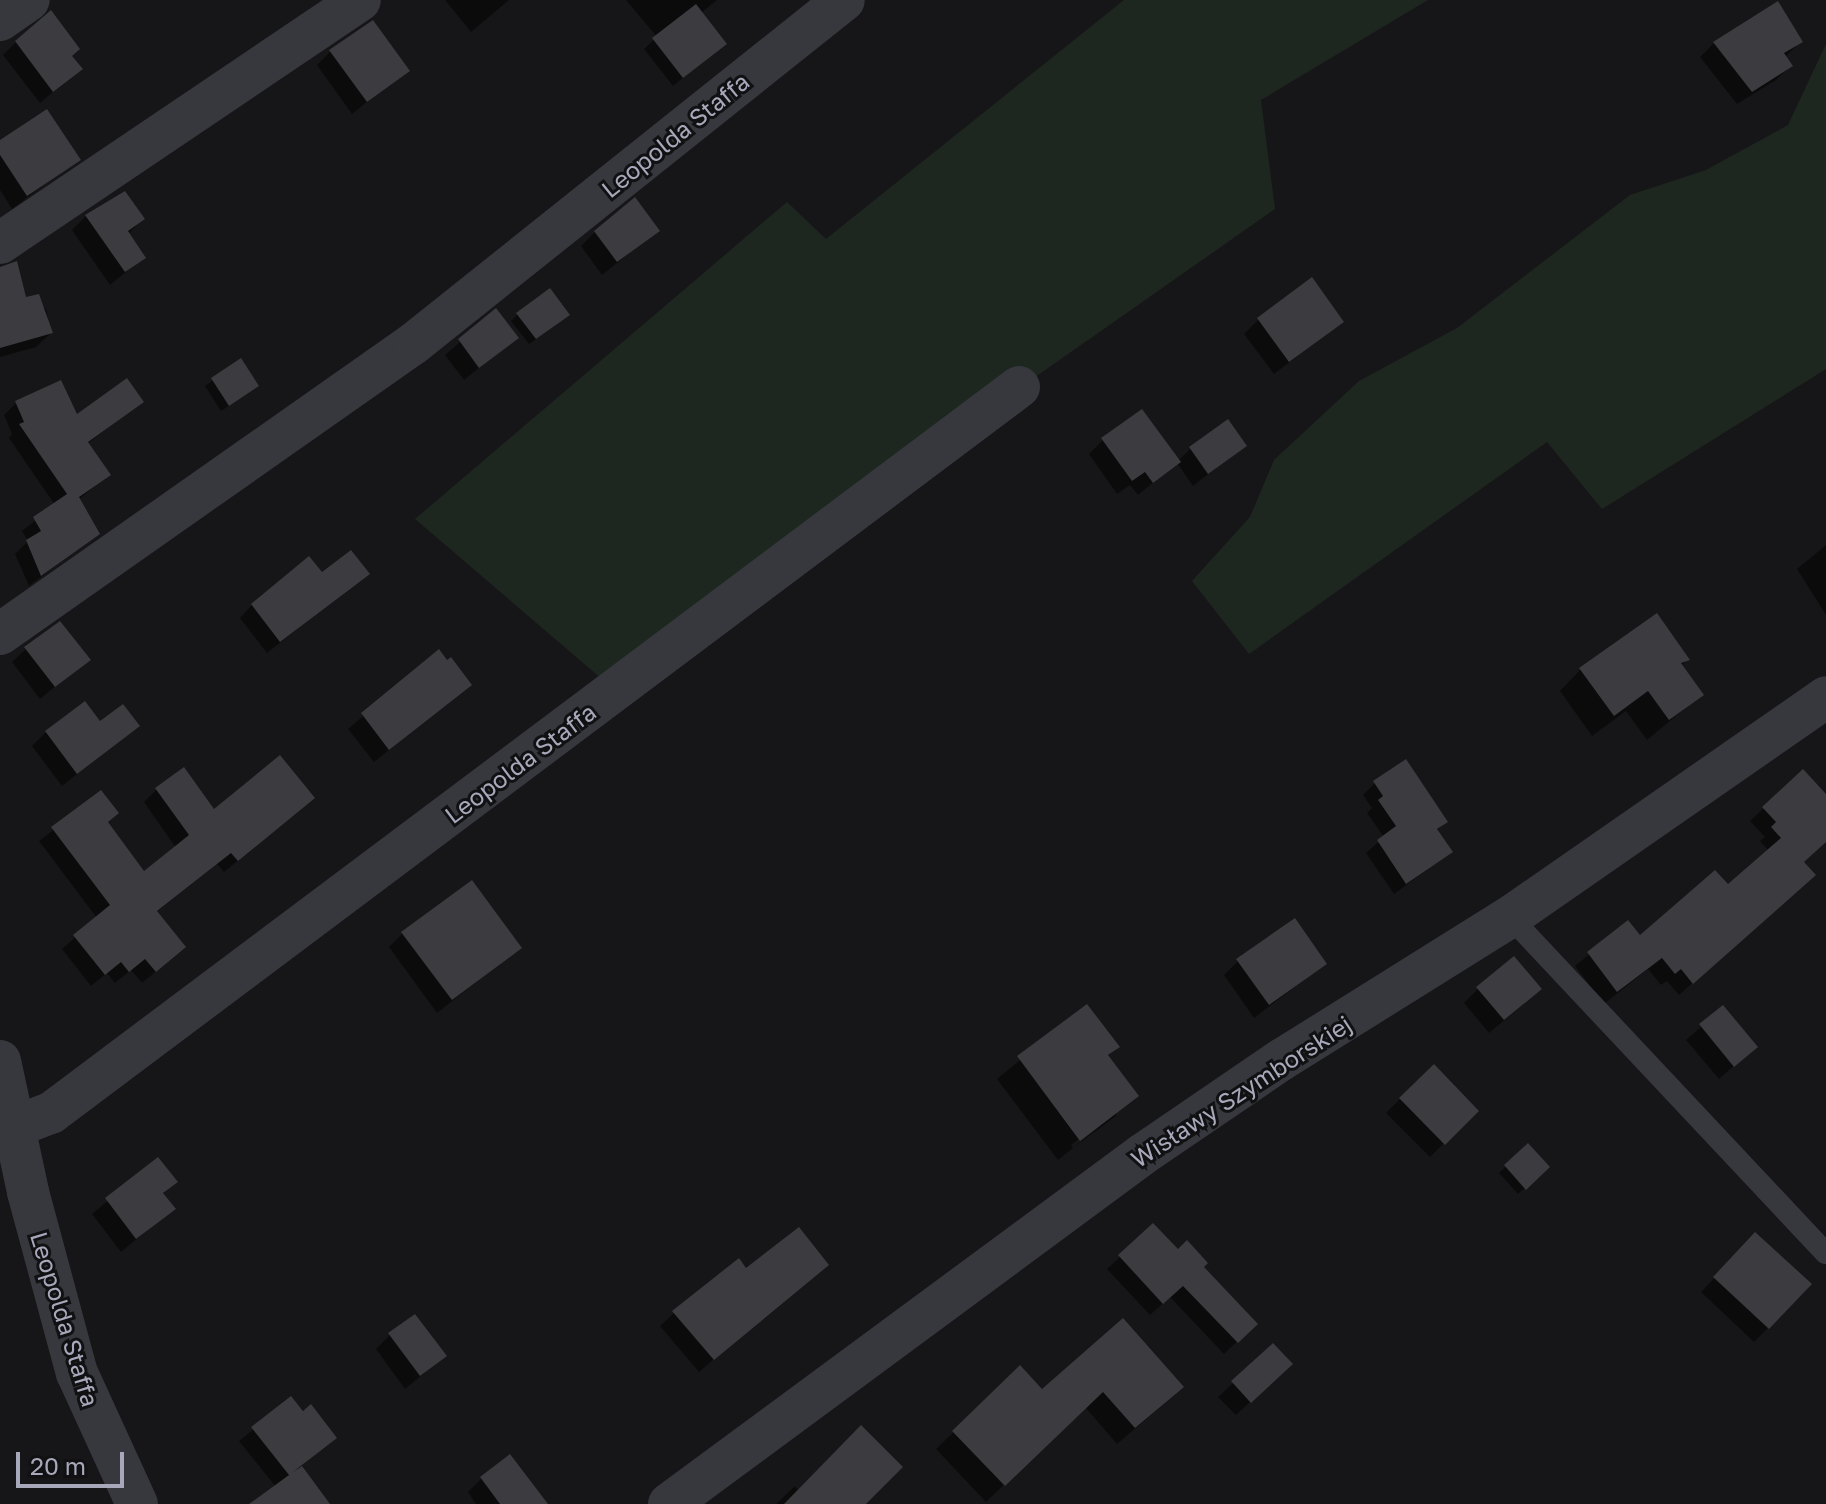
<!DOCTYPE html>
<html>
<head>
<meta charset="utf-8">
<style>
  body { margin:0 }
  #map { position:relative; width:1826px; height:1504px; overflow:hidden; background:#161618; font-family:"Golos Text",sans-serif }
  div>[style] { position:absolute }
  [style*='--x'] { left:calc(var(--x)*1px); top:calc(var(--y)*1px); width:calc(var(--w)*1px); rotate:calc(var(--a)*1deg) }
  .green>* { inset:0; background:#1d2720 }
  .shadow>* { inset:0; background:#0007 }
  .building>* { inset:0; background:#3b3b40 }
  .lane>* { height:22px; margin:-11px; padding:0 11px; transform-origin:11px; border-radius:11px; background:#37373e }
  .street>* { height:42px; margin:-21px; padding:0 21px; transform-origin:21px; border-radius:21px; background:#37373e }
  span { translate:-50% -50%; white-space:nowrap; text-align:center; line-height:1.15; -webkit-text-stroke:6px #111113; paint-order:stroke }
  .street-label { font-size:24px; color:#a7a9ba }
  .scale { position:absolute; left:16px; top:1452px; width:108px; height:36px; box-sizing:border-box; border:4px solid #a7a9ba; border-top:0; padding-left:10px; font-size:24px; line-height:28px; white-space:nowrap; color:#a7a9ba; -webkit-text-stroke:6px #111113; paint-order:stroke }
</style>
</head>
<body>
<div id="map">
  <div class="green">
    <i style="clip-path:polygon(1124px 0,1428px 0,1261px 100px,1275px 209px,603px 680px,415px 519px,787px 202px,826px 239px)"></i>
    <i style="clip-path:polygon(1826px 44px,1826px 369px,1602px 509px,1547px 442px,1249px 654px,1192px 581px,1250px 517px,1274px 460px,1359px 381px,1457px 328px,1630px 195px,1706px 170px,1788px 125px)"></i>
  </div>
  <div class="shadow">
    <i style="clip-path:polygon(445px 0,509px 0,471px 32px)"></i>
    <i style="clip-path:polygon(626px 0,717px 0,701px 13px,725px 44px,673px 86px,644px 49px,657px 37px)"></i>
    <i style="clip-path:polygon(16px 42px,70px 57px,80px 69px,40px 103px,3px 55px)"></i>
    <i style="clip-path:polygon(1800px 42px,1785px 57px,1790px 66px,1776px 80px,1737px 104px,1700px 57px,1714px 43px)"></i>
    <i style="clip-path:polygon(331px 51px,407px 70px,352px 114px,317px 65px)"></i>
    <i style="clip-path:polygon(0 142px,78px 159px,12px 209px,0 190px)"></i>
    <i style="clip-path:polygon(86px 216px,143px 219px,128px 234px,144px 257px,110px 285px,72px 230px)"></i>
    <i style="clip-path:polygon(657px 231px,602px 275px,581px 246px,595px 232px)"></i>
    <i style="clip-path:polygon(0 283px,46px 309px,51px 333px,36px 347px,0 357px)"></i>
    <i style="clip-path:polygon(496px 311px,516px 338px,464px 380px,445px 355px)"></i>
    <i style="clip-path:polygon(518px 314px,561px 321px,529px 344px,511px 321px)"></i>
    <i style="clip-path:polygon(1258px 320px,1342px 322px,1274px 374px,1244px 334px)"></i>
    <i style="clip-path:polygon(240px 361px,250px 392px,221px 411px,205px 386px)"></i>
    <i style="clip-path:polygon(142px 401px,87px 444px,108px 475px,78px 500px,98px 534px,29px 586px,15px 554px,28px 541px,22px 531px,55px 505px,9px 438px,12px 434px,4px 415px,16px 403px,76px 417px)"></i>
    <i style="clip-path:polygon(1103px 440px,1177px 462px,1190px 449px,1244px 446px,1193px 486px,1177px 463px,1138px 495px,1130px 485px,1117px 494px,1089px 454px)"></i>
    <i style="clip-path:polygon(1826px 545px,1826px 615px,1797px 569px)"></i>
    <i style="clip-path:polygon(367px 574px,267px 653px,240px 618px,252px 605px,322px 575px)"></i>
    <i style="clip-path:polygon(26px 649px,88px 659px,40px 699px,12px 662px)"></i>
    <i style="clip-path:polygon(438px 652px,470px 685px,374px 762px,348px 729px)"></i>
    <i style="clip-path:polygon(1687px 659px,1681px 666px,1701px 695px,1647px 740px,1626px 711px,1592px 736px,1560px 691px,1581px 669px)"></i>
    <i style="clip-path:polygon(100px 724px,137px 726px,62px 786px,32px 746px,46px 732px)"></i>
    <i style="clip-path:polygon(1803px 771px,1826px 797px,1826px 840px,1802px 862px,1814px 875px,1679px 995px,1667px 981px,1661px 985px,1648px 969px,1604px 1004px,1575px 966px,1628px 923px,1640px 938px,1728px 887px,1769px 851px,1760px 841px,1765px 837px,1750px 821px)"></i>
    <i style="clip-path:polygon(1375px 783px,1446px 822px,1436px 831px,1451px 852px,1394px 894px,1366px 853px,1384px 837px,1367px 813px,1372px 808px,1363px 795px)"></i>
    <i style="clip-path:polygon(157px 789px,214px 812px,300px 810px,224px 872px,217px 864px,155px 913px,170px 960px,142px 983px,131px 970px,115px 983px,107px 973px,91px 986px,62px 949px,97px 918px,39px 841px,101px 793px,106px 823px,143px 874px,176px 848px,144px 802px)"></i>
    <i style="clip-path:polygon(403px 933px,520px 948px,437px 1013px,389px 947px)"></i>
    <i style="clip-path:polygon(1238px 961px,1325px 964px,1254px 1018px,1224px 975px)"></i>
    <i style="clip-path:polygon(1478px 989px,1525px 1003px,1489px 1033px,1464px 1003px)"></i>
    <i style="clip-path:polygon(evenodd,1086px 1006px,1117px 1047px,1107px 1057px,1137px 1096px,1058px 1160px,997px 1079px,1086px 1006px,1116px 1111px,1116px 1116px,1073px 1148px,1071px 1145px,1116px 1111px)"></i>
    <i style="clip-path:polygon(1723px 1008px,1755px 1047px,1719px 1079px,1686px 1040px)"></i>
    <i style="clip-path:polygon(1433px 1066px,1476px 1111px,1430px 1157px,1386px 1113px)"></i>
    <i style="clip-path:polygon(1528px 1146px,1548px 1167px,1518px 1194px,1499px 1173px)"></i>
    <i style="clip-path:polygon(158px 1159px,175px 1181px,162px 1195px,173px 1209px,121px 1252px,92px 1214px)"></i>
    <i style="clip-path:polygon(1153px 1226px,1255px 1324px,1224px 1354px,1170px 1297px,1150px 1315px,1107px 1269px)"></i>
    <i style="clip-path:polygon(1742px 1249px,1768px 1328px,1754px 1342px,1701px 1292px)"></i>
    <i style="clip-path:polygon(826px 1265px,699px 1372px,660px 1326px,674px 1313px,745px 1271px)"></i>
    <i style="clip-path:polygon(1123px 1321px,1164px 1404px,1117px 1444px,1085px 1407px,986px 1502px,936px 1449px,1020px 1368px,1042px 1391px)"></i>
    <i style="clip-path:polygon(390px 1335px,445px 1356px,405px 1389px,376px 1349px)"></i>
    <i style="clip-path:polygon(1273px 1346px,1276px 1378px,1236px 1415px,1218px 1397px)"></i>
    <i style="clip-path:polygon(291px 1399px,334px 1438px,300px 1467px,328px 1504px,254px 1504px,276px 1487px,239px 1441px)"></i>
    <i style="clip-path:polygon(482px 1478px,538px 1504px,476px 1504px,468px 1492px)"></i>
    <i style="clip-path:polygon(795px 1486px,799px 1491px,863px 1504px,776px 1504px)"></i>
  </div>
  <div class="building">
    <i style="clip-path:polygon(1778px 1px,1803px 42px,1784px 53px,1793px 66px,1752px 92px,1713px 42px)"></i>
    <i style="clip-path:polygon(696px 4px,727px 44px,683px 78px,652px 38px)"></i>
    <i style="clip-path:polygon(51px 10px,80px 49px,72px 56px,83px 69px,53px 92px,15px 41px)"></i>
    <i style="clip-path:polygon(373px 20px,410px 71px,367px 102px,329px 50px)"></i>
    <i style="clip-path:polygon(47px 109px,81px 160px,27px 196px,0 155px,0 140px)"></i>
    <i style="clip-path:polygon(125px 191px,145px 219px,128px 231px,146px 258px,125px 272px,85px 215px)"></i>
    <i style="clip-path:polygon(635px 197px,660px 231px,617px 262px,594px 231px)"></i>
    <i style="clip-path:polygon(17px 261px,26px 297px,39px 294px,53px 333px,0 348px,0 267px)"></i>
    <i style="clip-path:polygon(1312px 277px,1344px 322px,1289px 362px,1257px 318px)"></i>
    <i style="clip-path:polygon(550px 288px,570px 315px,536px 339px,516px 313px)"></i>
    <i style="clip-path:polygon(496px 308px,519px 338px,479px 368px,458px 339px)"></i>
    <i style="clip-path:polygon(241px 358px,259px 386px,229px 406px,211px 378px)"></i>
    <i style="clip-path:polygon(127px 378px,144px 402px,88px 442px,111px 475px,79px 497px,100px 534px,41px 576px,26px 540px,41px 531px,33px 517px,67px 494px,19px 424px,24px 422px,15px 401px,61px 380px,77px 414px)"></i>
    <i style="clip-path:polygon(1142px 409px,1181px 462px,1153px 483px,1145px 472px,1132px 481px,1101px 438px)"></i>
    <i style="clip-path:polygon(1228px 419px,1247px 446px,1208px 474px,1189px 447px)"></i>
    <i style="clip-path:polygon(351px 550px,370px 574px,280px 642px,251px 604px,309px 556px,322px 572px)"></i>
    <i style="clip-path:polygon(1657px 613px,1690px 660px,1681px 663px,1704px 695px,1669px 720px,1648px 691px,1614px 716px,1579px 668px)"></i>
    <i style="clip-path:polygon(60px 621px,91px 660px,55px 687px,24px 647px)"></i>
    <i style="clip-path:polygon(439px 649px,447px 660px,451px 657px,472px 685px,389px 750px,361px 713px)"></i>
    <i style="clip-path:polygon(85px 701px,100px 721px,123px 704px,140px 726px,77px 774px,45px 731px)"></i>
    <i style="clip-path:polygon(280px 755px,315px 798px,238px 861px,231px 853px,157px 911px,186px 947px,156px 972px,145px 959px,129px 972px,121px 962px,105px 975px,73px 935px,110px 905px,51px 827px,101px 790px,119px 813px,108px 822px,144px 871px,189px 835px,155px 788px,184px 767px,214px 809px)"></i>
    <i style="clip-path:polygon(1406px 759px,1448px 822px,1437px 829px,1453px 852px,1406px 884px,1377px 840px,1396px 826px,1378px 800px,1383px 796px,1373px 781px)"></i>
    <i style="clip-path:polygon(1803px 769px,1826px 794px,1826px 842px,1804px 862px,1816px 875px,1693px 984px,1681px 969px,1675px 974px,1662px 958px,1617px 992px,1587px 952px,1628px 920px,1640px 935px,1715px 870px,1728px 884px,1781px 838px,1771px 827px,1776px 822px,1762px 807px)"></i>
    <i style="clip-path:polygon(472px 880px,522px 948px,452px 1000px,401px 932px)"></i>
    <i style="clip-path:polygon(1295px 918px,1327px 964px,1269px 1005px,1236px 959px)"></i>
    <i style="clip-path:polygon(1514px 956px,1542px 989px,1504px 1020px,1476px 987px)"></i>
    <i style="clip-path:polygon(1087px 1004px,1120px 1047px,1108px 1055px,1139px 1096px,1080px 1141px,1017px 1056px)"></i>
    <i style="clip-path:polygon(1723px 1005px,1758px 1047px,1734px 1067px,1699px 1024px)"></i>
    <i style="clip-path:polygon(1434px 1064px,1479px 1111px,1445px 1145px,1399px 1098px)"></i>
    <i style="clip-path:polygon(1528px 1143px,1550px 1167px,1526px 1190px,1504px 1165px)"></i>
    <i style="clip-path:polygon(158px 1157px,178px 1182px,163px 1193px,176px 1209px,136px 1239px,105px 1198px)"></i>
    <i style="clip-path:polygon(1153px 1223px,1178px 1249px,1187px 1240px,1208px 1263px,1204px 1267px,1258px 1324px,1238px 1343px,1183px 1286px,1163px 1304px,1118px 1255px)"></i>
    <i style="clip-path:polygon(799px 1227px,829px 1265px,714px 1360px,672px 1311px,739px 1258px,746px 1268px)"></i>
    <i style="clip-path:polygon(1755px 1232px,1812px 1284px,1769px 1329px,1713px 1277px)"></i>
    <i style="clip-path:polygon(415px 1314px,447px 1356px,420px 1376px,388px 1333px)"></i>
    <i style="clip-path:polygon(1123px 1318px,1184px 1387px,1135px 1428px,1103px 1392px,1005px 1486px,952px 1431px,1020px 1365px,1042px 1389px)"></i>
    <i style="clip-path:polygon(1273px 1343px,1293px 1364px,1251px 1403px,1231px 1381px)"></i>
    <i style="clip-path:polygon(291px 1396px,303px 1411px,311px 1404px,337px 1438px,293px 1472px,302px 1466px,330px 1504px,249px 1504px,289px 1475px,251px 1427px)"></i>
    <i style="clip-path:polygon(861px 1425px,903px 1467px,866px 1504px,784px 1504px)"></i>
    <i style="clip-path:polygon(510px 1454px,548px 1504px,500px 1504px,480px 1477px)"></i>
  </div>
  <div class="lane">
    <i style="--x:1510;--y:917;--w:461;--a:46.8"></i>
  </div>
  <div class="street">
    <i style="--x:0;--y:20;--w:35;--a:-35"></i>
    <i style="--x:0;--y:243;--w:434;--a:-34"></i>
    <i style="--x:0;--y:634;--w:505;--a:-35.08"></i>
    <i style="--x:413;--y:344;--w:551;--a:-38.59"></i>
    <i style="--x:0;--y:1061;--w:134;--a:77.9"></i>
    <i style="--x:28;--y:1192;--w:188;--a:74.9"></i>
    <i style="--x:77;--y:1373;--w:144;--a:65.4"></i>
    <i style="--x:14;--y:1127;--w:40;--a:-21"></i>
    <i style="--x:51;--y:1113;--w:1210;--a:-36.87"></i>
    <i style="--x:669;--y:1504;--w:589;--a:-36.44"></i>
    <i style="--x:1143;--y:1154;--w:167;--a:-34.3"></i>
    <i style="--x:1281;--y:1060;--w:270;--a:-32"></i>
    <i style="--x:1510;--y:917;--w:385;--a:-34.8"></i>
  </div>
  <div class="street-label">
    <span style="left:675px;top:135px;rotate:-39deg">Leopolda Staffa</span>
    <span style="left:520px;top:763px;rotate:-37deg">Leopolda Staffa</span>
    <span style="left:1241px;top:1091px;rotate:-33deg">Wisławy Szymborskiej</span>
    <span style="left:65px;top:1319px;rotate:73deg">Leopolda Staffa</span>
  </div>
  <div class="scale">20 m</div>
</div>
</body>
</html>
